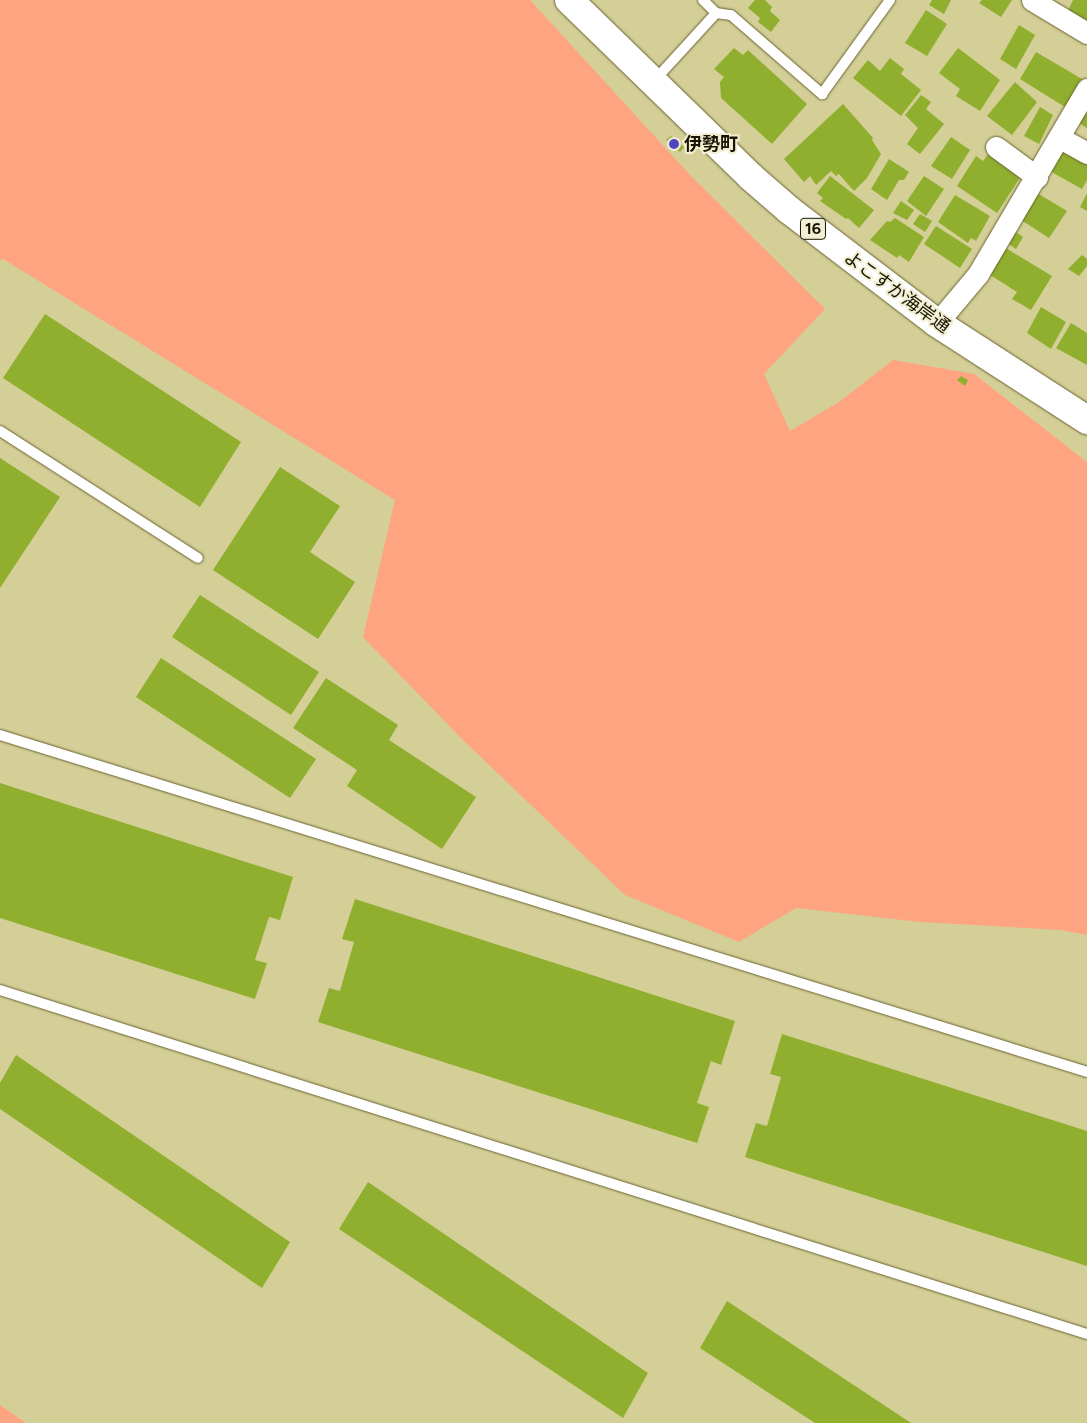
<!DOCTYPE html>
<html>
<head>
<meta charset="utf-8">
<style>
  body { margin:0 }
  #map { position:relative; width:1087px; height:1423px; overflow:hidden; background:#d4ce97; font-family:Figtree,"Noto Sans JP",sans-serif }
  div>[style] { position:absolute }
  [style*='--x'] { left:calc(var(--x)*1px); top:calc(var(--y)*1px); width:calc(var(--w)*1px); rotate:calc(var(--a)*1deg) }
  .green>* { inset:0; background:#ffa480 }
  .building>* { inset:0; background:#90af2f }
  .roads { filter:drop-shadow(0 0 1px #69632f) drop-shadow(0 0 1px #69632f) }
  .lane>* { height:10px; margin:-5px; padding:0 5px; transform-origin:5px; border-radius:5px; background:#fff }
  .street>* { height:21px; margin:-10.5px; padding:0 10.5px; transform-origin:10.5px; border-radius:10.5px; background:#fff }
  .highway>* { height:28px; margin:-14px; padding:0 14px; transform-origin:14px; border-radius:14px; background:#fff }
  .dots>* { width:14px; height:14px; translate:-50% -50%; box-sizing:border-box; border:2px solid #f1eed3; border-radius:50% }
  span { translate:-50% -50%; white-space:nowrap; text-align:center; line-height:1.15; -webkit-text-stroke:4px #f1eed3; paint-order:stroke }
  .shield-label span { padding:1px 4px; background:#f1eed3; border:1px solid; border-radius:4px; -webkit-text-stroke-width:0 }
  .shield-label { font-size:16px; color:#181502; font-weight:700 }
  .poi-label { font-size:18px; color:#181502; font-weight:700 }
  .left { translate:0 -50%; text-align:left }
  .street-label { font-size:18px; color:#181502 }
</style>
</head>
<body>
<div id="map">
  <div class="green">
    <i style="clip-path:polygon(0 0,530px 0,690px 175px,825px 309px,764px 374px,790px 431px,839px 402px,893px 360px,974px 374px,1087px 462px,1087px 935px,1061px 930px,920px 922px,796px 908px,739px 942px,625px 895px,462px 739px,363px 637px,395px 500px,3px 259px,0 260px)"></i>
    <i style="clip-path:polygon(0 1405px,26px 1423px,0 1423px)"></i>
  </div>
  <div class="building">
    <i style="clip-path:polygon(755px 0,765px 0,772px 7px,770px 11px,780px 20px,771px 32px,758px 22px,760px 18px,748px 8px)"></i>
    <i style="clip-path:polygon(932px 0,951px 0,944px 14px,929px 5px)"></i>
    <i style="clip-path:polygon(982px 0,1012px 0,1001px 17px,979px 3px)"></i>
    <i style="clip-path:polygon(1073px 0,1087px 0,1087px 23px,1067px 13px)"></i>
    <i style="clip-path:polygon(926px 10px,947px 24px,927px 56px,905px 43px)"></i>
    <i style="clip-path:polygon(1019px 25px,1035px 35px,1016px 69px,1000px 59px)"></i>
    <i style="clip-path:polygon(734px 48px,743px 55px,748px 50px,807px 104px,772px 144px,721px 98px,720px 82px,724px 77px,714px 69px)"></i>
    <i style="clip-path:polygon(958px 48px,1000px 80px,980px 111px,956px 96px,960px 89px,939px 73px)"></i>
    <i style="clip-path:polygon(1036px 52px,1082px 79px,1065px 107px,1020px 79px)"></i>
    <i style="clip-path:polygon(890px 58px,904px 69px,901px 74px,921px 90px,901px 116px,853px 78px,868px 60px,880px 71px)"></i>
    <i style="clip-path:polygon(1015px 82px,1037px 102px,1012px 135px,987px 116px)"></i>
    <i style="clip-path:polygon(921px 95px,931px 102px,926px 109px,944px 124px,920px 154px,907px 144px,918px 128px,905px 115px)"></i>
    <i style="clip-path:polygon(843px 104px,873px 138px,872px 140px,881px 154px,867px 178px,854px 191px,839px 174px,836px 176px,831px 171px,816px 185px,810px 176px,804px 182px,784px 159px)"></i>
    <i style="clip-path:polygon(1040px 107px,1053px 115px,1039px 144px,1024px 136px)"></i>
    <i style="clip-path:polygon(1087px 109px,1087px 128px,1079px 123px)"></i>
    <i style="clip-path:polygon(671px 136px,684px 147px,680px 152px,666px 140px)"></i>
    <i style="clip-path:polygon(951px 137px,970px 150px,952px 179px,931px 166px)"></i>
    <i style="clip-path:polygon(1061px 148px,1087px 162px,1087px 180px,1082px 189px,1048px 170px)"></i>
    <i style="clip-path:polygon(991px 151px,1023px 173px,997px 213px,957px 186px,976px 156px,983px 161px)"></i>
    <i style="clip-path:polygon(889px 159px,909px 172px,904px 180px,899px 180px,887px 200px,871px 189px)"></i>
    <i style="clip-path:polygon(830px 176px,874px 210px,859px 228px,848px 218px,846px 219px,820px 201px,823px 198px,817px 193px)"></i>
    <i style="clip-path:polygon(924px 176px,944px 189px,926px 216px,907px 201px)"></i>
    <i style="clip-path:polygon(1037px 193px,1067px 211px,1049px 238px,1018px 218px)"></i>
    <i style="clip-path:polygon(1087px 193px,1087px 211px,1080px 207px)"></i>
    <i style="clip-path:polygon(955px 195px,990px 216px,976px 241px,971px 238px,968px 243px,938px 222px)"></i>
    <i style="clip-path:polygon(901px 201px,914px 210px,907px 220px,893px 213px)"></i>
    <i style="clip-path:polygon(920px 214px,932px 221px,925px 232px,913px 224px)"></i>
    <i style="clip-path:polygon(895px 218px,924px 237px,909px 262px,899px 255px,897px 258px,870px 240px,887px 221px,890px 222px)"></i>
    <i style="clip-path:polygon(936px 226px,972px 249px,960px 268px,924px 244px)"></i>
    <i style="clip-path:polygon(1011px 229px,1023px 237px,1016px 249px,1003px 240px)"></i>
    <i style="clip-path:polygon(1004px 247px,1052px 276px,1031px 310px,1012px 299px,1017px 292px,987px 273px)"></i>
    <i style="clip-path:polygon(1082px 255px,1087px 259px,1087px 266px,1079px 276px,1068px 269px)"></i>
    <i style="clip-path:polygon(1041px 307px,1066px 322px,1051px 349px,1027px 333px)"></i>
    <i style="clip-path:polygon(45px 314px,241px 442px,200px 507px,3px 378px)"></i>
    <i style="clip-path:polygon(1071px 323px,1087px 333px,1087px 365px,1056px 348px)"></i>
    <i style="clip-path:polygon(961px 376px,968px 380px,965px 386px,957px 380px)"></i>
    <i style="clip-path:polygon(0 458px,60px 497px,0 588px)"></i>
    <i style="clip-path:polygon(280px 467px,340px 506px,310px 552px,355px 582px,318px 639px,213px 570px)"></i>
    <i style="clip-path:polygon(200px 595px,319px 672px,291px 715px,172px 637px)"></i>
    <i style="clip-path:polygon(161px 658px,316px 759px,290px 798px,136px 697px)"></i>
    <i style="clip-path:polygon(326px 678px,398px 725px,389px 740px,476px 797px,442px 849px,347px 786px,357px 770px,293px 728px)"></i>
    <i style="clip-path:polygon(0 783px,293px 877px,280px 920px,269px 917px,255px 960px,267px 963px,255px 999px,0 918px)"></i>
    <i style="clip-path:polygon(355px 899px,735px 1021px,721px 1065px,711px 1061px,697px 1103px,709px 1107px,697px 1143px,318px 1022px,329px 988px,340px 991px,354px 942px,342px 939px)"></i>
    <i style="clip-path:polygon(782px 1034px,1087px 1131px,1087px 1266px,745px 1157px,756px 1123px,767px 1126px,781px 1077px,770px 1074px)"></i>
    <i style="clip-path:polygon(16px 1055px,290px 1242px,262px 1288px,0 1109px,0 1083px)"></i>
    <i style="clip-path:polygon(368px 1182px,648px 1373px,623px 1418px,339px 1229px)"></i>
    <i style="clip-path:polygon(727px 1301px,911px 1423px,815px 1423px,700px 1348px)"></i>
  </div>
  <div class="roads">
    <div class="lane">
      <i style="--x:703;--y:0;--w:18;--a:45"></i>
      <i style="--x:654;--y:81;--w:92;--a:-47.6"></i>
      <i style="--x:716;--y:13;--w:15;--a:8"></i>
      <i style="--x:731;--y:15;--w:121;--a:41"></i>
      <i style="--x:822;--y:94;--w:116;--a:-54.1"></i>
      <i style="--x:0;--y:431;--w:235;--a:32.7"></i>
      <i style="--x:0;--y:735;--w:1138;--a:17.22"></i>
      <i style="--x:0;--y:990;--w:1140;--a:17.56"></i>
    </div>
    <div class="street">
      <i style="--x:1032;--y:0;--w:64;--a:31"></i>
      <i style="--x:1060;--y:138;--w:31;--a:29"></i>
      <i style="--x:996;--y:147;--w:51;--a:36.2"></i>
      <i style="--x:937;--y:323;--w:64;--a:-50.1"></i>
      <i style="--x:978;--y:274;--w:215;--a:-59.5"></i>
    </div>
    <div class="highway">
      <i style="--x:569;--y:0;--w:254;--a:44.2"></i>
      <i style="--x:751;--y:177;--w:50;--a:41"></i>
      <i style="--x:789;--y:210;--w:186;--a:37.4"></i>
      <i style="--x:937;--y:323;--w:179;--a:32.9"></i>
    </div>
  </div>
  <div class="dots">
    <i style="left:674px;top:144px;background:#5345bd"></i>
  </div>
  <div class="shield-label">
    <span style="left:813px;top:229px">16</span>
  </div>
  <div class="poi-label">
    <span class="left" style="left:684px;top:144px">伊勢町</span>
  </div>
  <div class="street-label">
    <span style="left:897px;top:292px;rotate:36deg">よこすか海岸通</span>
  </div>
</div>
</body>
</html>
